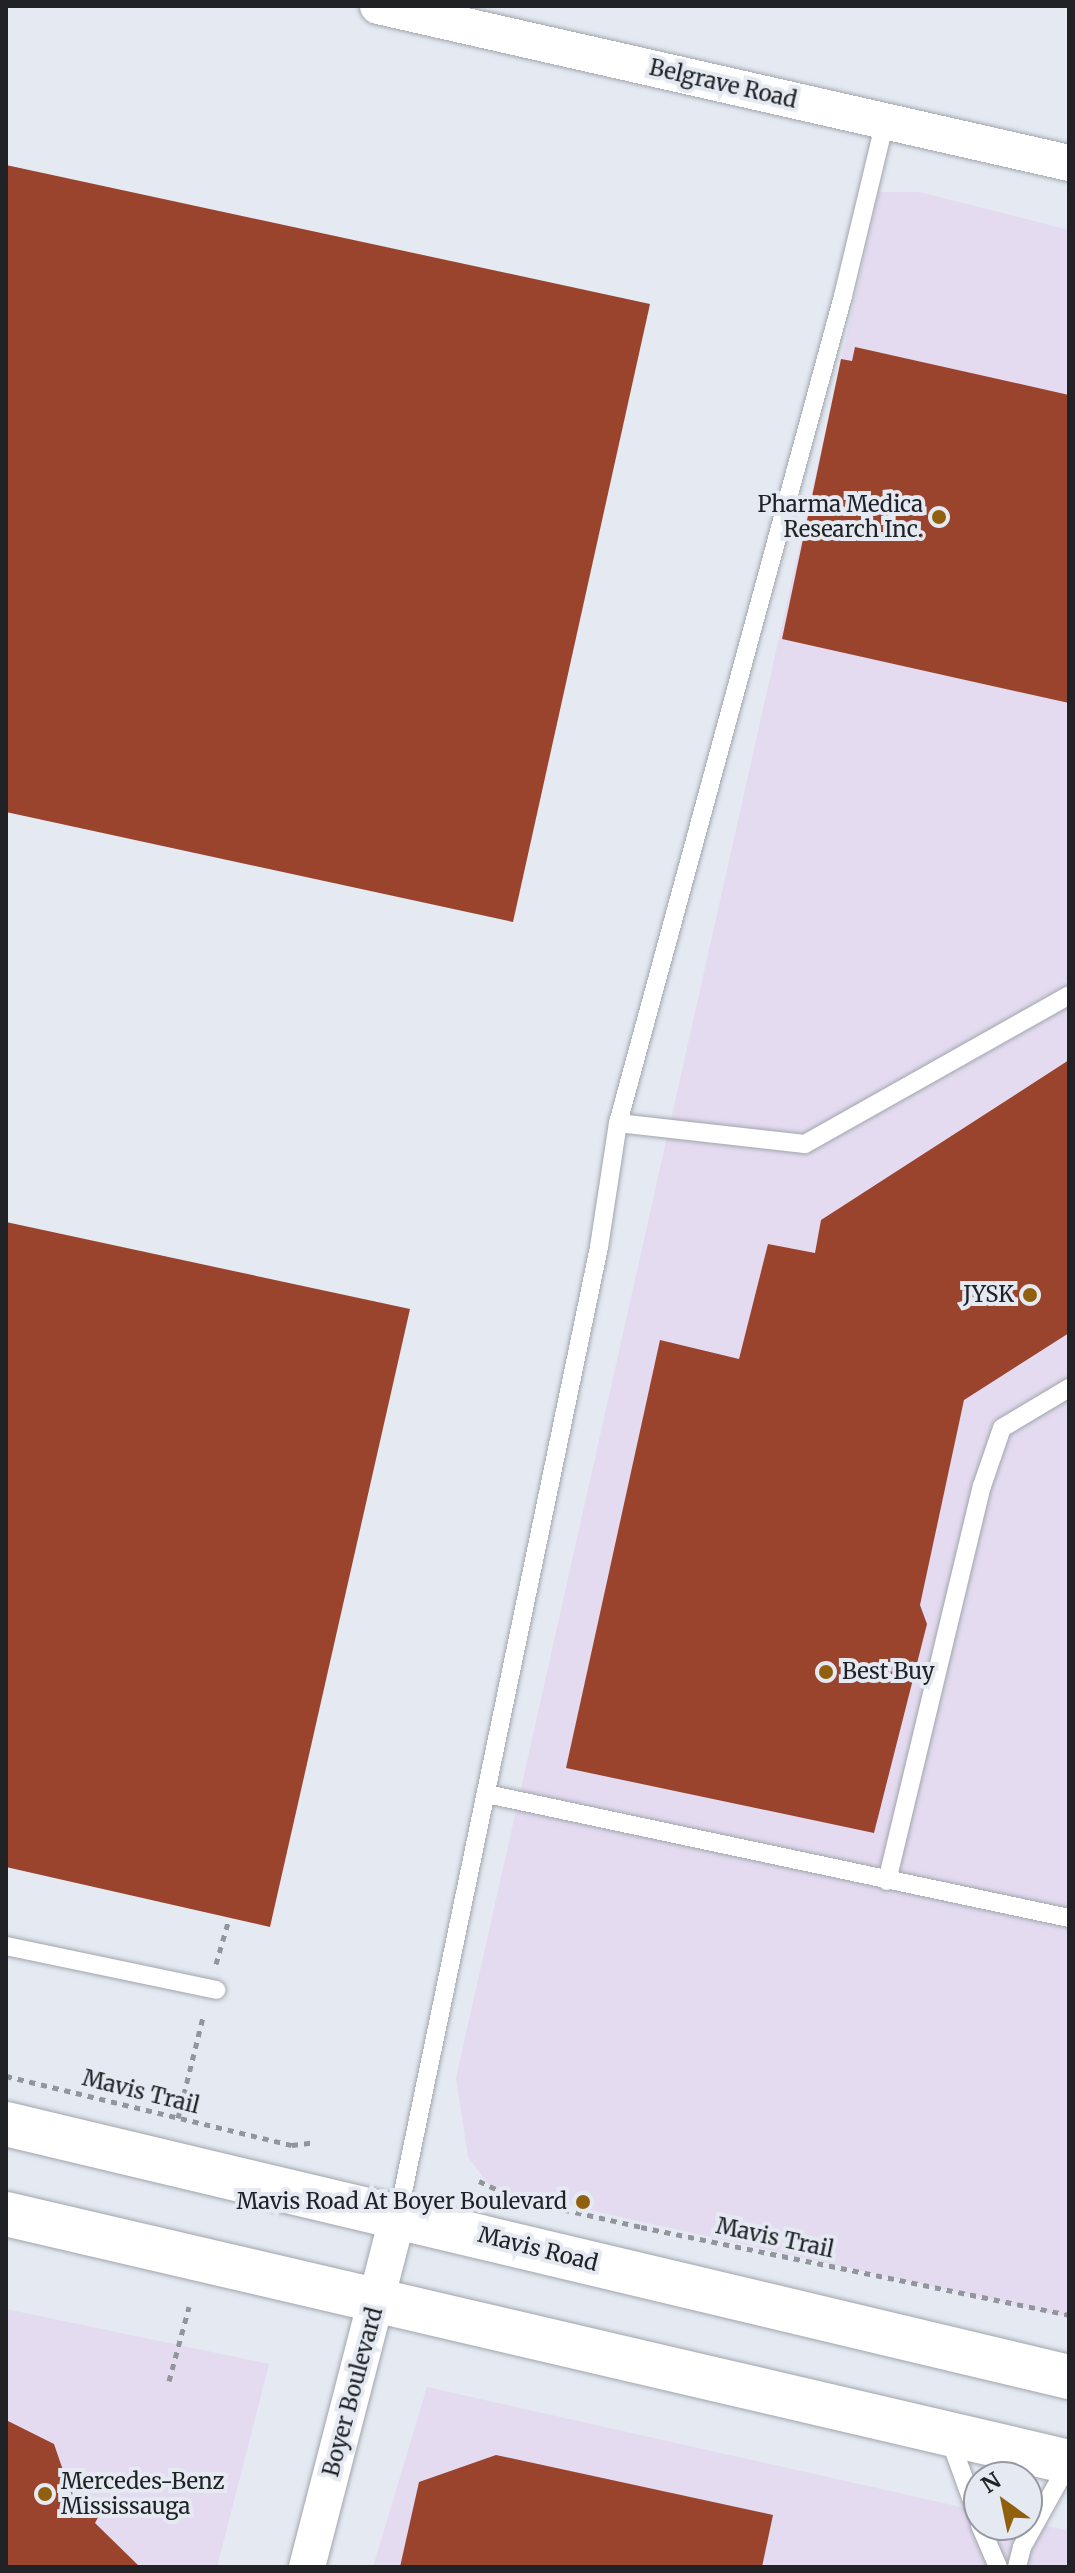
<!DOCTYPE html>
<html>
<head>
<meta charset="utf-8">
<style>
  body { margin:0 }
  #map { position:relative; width:1075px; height:2573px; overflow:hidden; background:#e4e9f2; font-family:Merriweather,serif }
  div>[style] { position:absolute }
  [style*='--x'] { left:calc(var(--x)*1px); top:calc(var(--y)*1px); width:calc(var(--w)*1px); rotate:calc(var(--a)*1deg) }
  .commercial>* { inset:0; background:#e4dbf0 }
  .building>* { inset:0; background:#9a442e }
  .path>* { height:5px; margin-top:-2.5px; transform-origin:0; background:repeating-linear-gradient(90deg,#92969c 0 6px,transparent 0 12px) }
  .roads { filter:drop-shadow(0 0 2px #a0a5ad) drop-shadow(0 0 2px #a0a5ad) }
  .service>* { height:18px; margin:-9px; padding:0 9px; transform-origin:9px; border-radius:9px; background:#fff }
  .minor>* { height:36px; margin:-18px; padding:0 18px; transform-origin:18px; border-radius:18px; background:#fff }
  .secondary>* { height:44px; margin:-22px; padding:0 22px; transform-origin:22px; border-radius:22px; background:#fff }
  .dots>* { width:22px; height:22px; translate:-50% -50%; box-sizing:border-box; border:4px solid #e4e9f2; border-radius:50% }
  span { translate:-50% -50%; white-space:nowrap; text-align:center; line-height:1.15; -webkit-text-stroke:8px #e4e9f2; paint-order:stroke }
  .street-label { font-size:22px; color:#202225 }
  .poi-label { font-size:22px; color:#202225 }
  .right { translate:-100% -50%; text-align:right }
  .left { translate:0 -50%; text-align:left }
  .frame { position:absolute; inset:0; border:8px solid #202225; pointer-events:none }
  .north { position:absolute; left:963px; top:2461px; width:80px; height:80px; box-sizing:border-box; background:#e4e9f2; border:2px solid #9699a0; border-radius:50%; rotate:327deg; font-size:22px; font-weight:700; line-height:32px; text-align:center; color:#202225 }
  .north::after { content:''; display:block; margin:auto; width:28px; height:36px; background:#91600f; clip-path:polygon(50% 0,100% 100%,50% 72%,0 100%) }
</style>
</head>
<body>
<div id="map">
  <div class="commercial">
    <i style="clip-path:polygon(879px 192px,919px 192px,1069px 230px,1069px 2317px,491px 2188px,468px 2157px,456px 2078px)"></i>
    <i style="clip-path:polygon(6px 2309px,269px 2364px,217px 2567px,6px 2567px)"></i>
    <i style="clip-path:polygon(427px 2387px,979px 2511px,979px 2525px,1027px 2521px,1069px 2531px,1069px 2567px,373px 2567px)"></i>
  </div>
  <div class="building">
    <i style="clip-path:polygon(6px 165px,650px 304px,513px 922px,6px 812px)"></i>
    <i style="clip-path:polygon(855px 347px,1069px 395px,1069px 703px,782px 639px,841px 359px,852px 361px)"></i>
    <i style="clip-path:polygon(1069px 1060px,1069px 1333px,964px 1400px,920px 1605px,927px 1624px,874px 1833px,566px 1768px,660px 1340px,739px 1359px,768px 1244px,815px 1253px,821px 1220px)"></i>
    <i style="clip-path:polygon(6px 1222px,410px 1309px,270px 1927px,6px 1867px)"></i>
    <i style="clip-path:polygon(6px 2420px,54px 2444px,66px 2479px,102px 2510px,95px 2523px,140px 2567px,6px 2567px)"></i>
    <i style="clip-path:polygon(496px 2455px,773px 2515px,762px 2567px,400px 2567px,419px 2482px)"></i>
  </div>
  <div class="path">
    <i style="--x:216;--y:1964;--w:47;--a:-73.9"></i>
    <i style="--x:6;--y:2076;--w:294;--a:13.6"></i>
    <i style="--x:292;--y:2145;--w:23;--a:-7"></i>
    <i style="--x:178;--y:2118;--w:104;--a:-76.1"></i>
    <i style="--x:479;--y:2181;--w:42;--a:25.3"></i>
    <i style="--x:517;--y:2199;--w:127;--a:12.7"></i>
    <i style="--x:641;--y:2227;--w:437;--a:11.6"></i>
    <i style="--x:169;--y:2381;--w:77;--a:-74.9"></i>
  </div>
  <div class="roads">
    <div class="service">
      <i style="--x:618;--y:1123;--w:188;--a:6.4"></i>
      <i style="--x:805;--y:1144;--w:303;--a:-29.4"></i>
      <i style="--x:487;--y:1794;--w:595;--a:12.03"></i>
      <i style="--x:887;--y:1881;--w:406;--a:-76.5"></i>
      <i style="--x:982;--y:1486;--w:61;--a:-71"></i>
      <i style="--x:1002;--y:1428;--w:78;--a:-30.8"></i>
      <i style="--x:6;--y:1946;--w:215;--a:11.8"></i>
      <i style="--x:398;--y:2216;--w:990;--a:-78.28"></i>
      <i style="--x:599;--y:1247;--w:125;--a:-81.3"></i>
      <i style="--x:618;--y:1123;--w:857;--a:-74.78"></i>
      <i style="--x:843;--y:296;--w:180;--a:-76.5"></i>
      <i style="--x:949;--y:2437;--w:88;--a:70.1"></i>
      <i style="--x:980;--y:2525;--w:46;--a:66.8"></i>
      <i style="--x:1017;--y:2567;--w:21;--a:-76"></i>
      <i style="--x:1022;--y:2547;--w:96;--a:-60.8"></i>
    </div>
    <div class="minor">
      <i style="--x:378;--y:6;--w:709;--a:12.8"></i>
      <i style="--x:307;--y:2567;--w:363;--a:-75.5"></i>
    </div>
    <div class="secondary">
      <i style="--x:6;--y:2124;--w:1093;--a:13.39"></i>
      <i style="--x:6;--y:2214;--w:1092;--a:13.13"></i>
    </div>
  </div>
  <div class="dots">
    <i style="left:939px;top:517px;background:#91600f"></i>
    <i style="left:1030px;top:1295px;background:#91600f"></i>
    <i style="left:826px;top:1672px;background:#91600f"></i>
    <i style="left:583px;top:2202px;background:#91600f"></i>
    <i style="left:45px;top:2494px;background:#91600f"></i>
  </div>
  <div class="street-label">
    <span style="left:723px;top:84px;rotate:13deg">Belgrave Road</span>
    <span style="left:141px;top:2092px;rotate:14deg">Mavis Trail</span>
    <span style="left:775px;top:2238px;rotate:12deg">Mavis Trail</span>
    <span style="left:538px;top:2249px;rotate:14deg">Mavis Road</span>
    <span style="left:353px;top:2392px;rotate:-75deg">Boyer Boulevard</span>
  </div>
  <div class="poi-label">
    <span class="right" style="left:923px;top:517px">Pharma Medica<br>Research Inc.</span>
    <span class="right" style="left:1014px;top:1295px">JYSK</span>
    <span class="left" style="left:842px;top:1672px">Best Buy</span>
    <span class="right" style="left:567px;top:2202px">Mavis Road At Boyer Boulevard</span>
    <span class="left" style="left:61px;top:2494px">Mercedes-Benz<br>Mississauga</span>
  </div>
  <div class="frame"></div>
  <div class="north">N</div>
</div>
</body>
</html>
